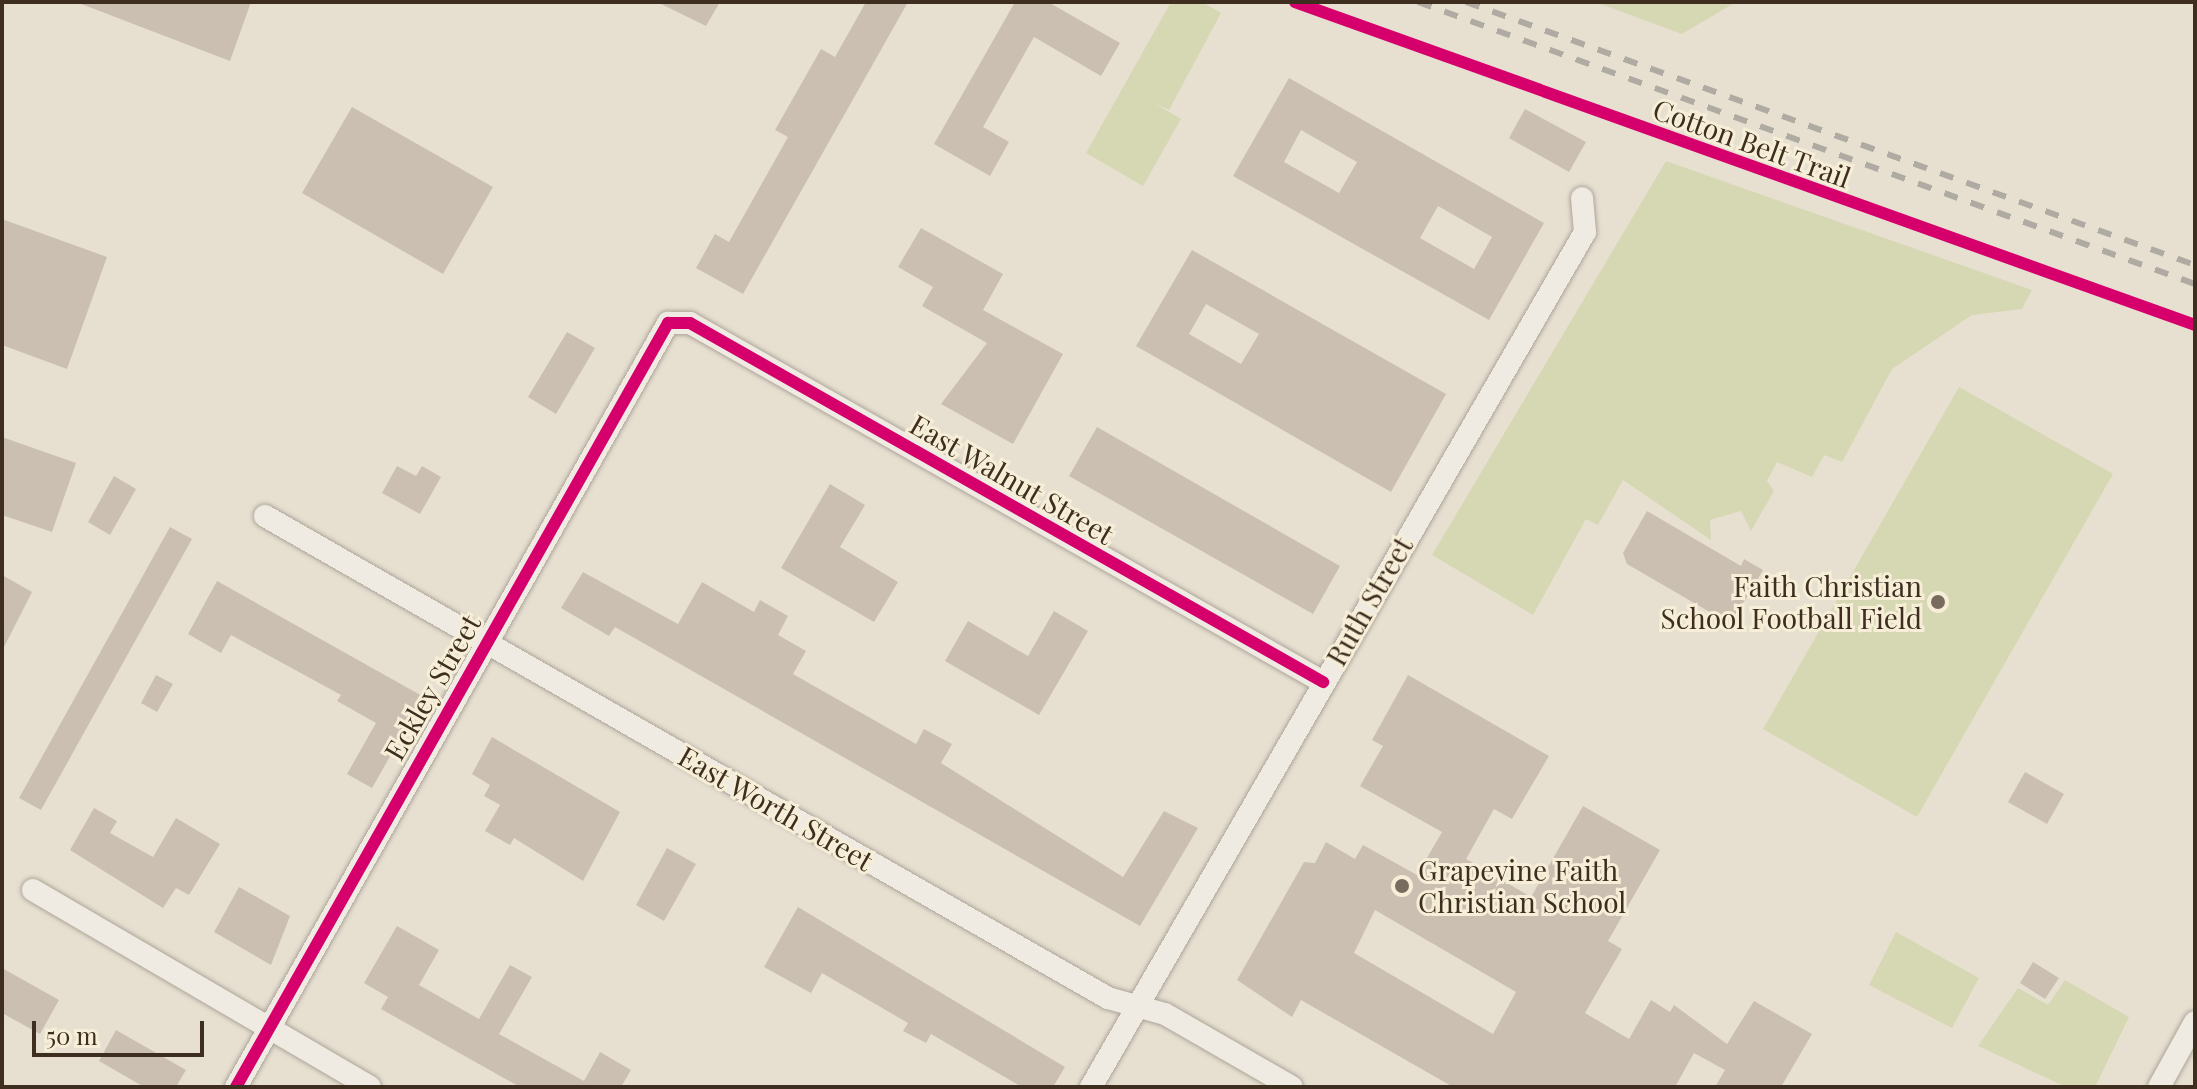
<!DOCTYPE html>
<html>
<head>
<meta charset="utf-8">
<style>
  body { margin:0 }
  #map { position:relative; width:2197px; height:1089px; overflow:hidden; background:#e7e0d1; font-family:"Playfair Display",serif }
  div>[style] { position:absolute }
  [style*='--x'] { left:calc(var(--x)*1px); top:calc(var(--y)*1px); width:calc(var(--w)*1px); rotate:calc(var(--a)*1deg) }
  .green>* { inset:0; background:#d6d7b3 }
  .building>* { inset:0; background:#cbbfb2 }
  .roads { filter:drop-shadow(0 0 2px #ada599) drop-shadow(0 0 2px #ada599) }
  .minor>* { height:22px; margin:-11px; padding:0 11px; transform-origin:11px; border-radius:11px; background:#efebe3 }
  .rail>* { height:6px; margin-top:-3px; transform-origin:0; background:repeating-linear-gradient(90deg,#afaaa2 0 14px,transparent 0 28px) }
  .cycleway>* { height:12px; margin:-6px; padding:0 6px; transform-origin:6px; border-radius:6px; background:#d6006c }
  .dots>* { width:22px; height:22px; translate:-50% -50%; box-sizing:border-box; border:4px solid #f7eed8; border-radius:50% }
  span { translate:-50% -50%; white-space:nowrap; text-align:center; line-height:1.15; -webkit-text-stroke:6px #f7eed8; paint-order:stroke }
  .street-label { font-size:28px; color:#3d2e20 }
  .poi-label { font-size:28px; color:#3d2e20 }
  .right { translate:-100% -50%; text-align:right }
  .left { translate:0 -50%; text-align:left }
  .frame { position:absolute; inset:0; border:4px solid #3d2e20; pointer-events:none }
  .scale { position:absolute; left:32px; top:1021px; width:172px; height:36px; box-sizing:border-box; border:4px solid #3d2e20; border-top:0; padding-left:10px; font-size:24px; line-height:28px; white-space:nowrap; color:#3d2e20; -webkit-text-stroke:6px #f7eed8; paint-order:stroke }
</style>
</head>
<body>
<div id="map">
  <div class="green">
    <i style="clip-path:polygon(1171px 2px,1202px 2px,1221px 13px,1169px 110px,1154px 103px,1181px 119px,1143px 186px,1086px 153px)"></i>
    <i style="clip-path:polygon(1595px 2px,1736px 2px,1682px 34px)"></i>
    <i style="clip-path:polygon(1666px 161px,2032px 290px,2022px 309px,1972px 315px,1892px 369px,1842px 462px,1824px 455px,1812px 477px,1777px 462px,1767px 481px,1774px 491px,1751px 531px,1741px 511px,1710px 520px,1711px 540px,1623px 480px,1598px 525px,1586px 519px,1533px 615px,1432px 555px)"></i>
    <i style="clip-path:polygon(1959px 387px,2113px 474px,1917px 817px,1763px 729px)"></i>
    <i style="clip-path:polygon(1896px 932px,1979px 978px,1952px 1028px,1869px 985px)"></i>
    <i style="clip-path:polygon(2065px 980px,2129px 1017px,2095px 1087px,2066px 1087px,1978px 1046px,2018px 988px,2048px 1005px)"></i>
  </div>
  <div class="building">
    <i style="clip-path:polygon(76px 2px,251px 2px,230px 61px)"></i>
    <i style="clip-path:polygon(657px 2px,720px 2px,706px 26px)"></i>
    <i style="clip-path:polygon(866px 2px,908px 2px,743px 294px,696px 268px,715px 234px,729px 242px,788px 137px,775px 130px,821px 49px,835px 57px)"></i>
    <i style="clip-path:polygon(1015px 2px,1048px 2px,1120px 43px,1101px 76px,1034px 37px,983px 127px,1009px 142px,990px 176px,934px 144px)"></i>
    <i style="clip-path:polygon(evenodd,1289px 78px,1544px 223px,1489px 320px,1233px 176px,1289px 78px,1301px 130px,1357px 162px,1339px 193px,1284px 162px,1301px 130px,1289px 78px,1438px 206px,1492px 237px,1474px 269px,1420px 238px,1438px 206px)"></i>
    <i style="clip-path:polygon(352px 107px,493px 187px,443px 274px,302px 193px)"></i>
    <i style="clip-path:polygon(1525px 109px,1586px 142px,1569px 172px,1509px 138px)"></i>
    <i style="clip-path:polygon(2px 219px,107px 257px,67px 369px,2px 345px)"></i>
    <i style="clip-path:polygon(921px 228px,1003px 274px,983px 310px,1063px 354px,1013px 444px,941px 404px,987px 343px,922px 306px,933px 287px,898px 267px)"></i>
    <i style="clip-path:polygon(evenodd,1192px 250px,1446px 394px,1391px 492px,1136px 346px,1192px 250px,1206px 304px,1259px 334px,1241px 364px,1189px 334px,1206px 304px)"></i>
    <i style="clip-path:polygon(567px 332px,595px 348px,556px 414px,528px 397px)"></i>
    <i style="clip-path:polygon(1097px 427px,1340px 566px,1313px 614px,1069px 476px)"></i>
    <i style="clip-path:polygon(2px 437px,76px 463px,52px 532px,2px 515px)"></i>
    <i style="clip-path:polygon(397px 466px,416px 476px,422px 466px,441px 477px,420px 514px,382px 493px)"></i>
    <i style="clip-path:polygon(114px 476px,136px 489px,110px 535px,88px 522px)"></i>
    <i style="clip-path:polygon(830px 484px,865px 505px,840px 547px,898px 582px,874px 622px,781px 568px)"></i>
    <i style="clip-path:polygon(1647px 511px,1741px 566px,1744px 559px,1763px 570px,1735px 617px,1725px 611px,1720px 618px,1627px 564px,1623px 553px)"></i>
    <i style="clip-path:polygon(170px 527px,192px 539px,41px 810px,19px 798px)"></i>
    <i style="clip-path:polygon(583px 572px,678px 624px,702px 582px,754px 612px,760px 600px,788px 616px,778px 635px,806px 651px,793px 674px,916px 744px,924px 729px,952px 744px,941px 763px,1123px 877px,1164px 811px,1198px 828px,1140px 926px,615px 627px,609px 636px,561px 608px)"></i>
    <i style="clip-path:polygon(2px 575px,32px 592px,2px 651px)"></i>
    <i style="clip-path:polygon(217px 581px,424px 697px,372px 788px,347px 774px,376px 723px,337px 701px,341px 695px,231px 635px,221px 653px,188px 634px)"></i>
    <i style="clip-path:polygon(1054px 611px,1088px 631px,1039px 715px,945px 661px,968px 621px,1028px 656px)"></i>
    <i style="clip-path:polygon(156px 675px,173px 684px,157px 712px,141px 703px)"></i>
    <i style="clip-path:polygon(evenodd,1408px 675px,1549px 756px,1512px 819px,1494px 809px,1466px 859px,1531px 897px,1583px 806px,1660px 850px,1608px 941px,1622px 949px,1585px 1013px,1629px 1039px,1651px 1000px,1670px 1012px,1674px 1005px,1727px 1044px,1754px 1001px,1812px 1034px,1781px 1087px,1715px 1087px,1725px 1070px,1694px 1053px,1675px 1087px,1453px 1087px,1301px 1000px,1292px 1017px,1237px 980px,1304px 862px,1315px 863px,1326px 842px,1355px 859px,1363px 845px,1417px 875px,1442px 832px,1360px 786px,1383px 746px,1372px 740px,1408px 675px,1375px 910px,1516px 992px,1493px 1034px,1354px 953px,1375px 910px)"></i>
    <i style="clip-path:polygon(492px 737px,620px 812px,583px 881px,514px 838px,510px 845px,485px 831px,500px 805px,484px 796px,490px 785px,472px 774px)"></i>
    <i style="clip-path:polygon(2025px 772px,2064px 794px,2047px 824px,2008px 802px)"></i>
    <i style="clip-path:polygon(94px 808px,117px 821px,110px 833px,153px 857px,176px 818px,220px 844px,189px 895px,176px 888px,163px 908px,70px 850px)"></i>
    <i style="clip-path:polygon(667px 848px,696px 864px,664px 921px,636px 905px)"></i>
    <i style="clip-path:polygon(239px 887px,290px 916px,271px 965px,214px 932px)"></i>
    <i style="clip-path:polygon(798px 907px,1065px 1067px,1053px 1087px,1022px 1087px,931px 1034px,926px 1043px,903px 1031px,908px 1023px,822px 973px,811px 993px,764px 967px)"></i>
    <i style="clip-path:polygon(397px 926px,439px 950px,419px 985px,479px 1019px,510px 965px,532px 977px,499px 1034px,584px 1081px,600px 1052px,631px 1070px,621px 1087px,520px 1087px,381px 1009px,388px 997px,364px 983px)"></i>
    <i style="clip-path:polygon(2033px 962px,2059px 978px,2045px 999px,2020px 983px)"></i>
    <i style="clip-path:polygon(2px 968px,59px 1000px,40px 1034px,2px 1013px)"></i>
    <i style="clip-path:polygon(116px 1030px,186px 1070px,176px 1087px,144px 1087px,99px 1061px)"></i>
  </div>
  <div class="roads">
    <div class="minor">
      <i style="--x:265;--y:516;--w:971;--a:29.76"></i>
      <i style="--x:1108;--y:998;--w:59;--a:15.7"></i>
      <i style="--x:1165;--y:1014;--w:146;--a:29.9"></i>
      <i style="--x:33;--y:890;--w:390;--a:30.3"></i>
      <i style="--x:236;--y:1087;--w:878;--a:-60.51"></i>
      <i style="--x:668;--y:323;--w:22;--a:0"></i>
      <i style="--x:690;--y:323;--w:728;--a:29.56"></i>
      <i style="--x:1091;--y:1087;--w:987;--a:-59.98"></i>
      <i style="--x:1585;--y:232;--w:34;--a:-95"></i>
      <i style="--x:2159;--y:1087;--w:74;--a:-61"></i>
    </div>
  </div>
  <div class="rail">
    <i style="--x:1418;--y:2;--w:827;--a:19.95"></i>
    <i style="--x:1466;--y:2;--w:775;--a:19.84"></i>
  </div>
  <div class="cycleway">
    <i style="--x:1295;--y:2;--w:956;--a:19.74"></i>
    <i style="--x:236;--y:1087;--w:878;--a:-60.51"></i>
    <i style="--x:668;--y:323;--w:22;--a:0"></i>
    <i style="--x:690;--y:323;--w:728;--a:29.56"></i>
  </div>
  <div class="dots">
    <i style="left:1938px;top:602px;background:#786c5e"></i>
    <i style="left:1402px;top:886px;background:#786c5e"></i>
  </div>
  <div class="street-label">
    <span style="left:1752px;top:143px;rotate:20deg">Cotton Belt Trail</span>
    <span style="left:1012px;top:479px;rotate:30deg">East Walnut Street</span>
    <span style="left:1369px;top:601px;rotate:-60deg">Ruth Street</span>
    <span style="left:432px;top:687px;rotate:-60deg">Eckley Street</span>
    <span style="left:776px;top:808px;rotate:30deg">East Worth Street</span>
  </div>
  <div class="poi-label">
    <span class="right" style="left:1922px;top:602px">Faith Christian<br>School Football Field</span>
    <span class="left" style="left:1418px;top:886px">Grapevine Faith<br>Christian School</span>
  </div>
  <div class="frame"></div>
  <div class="scale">50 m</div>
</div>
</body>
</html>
